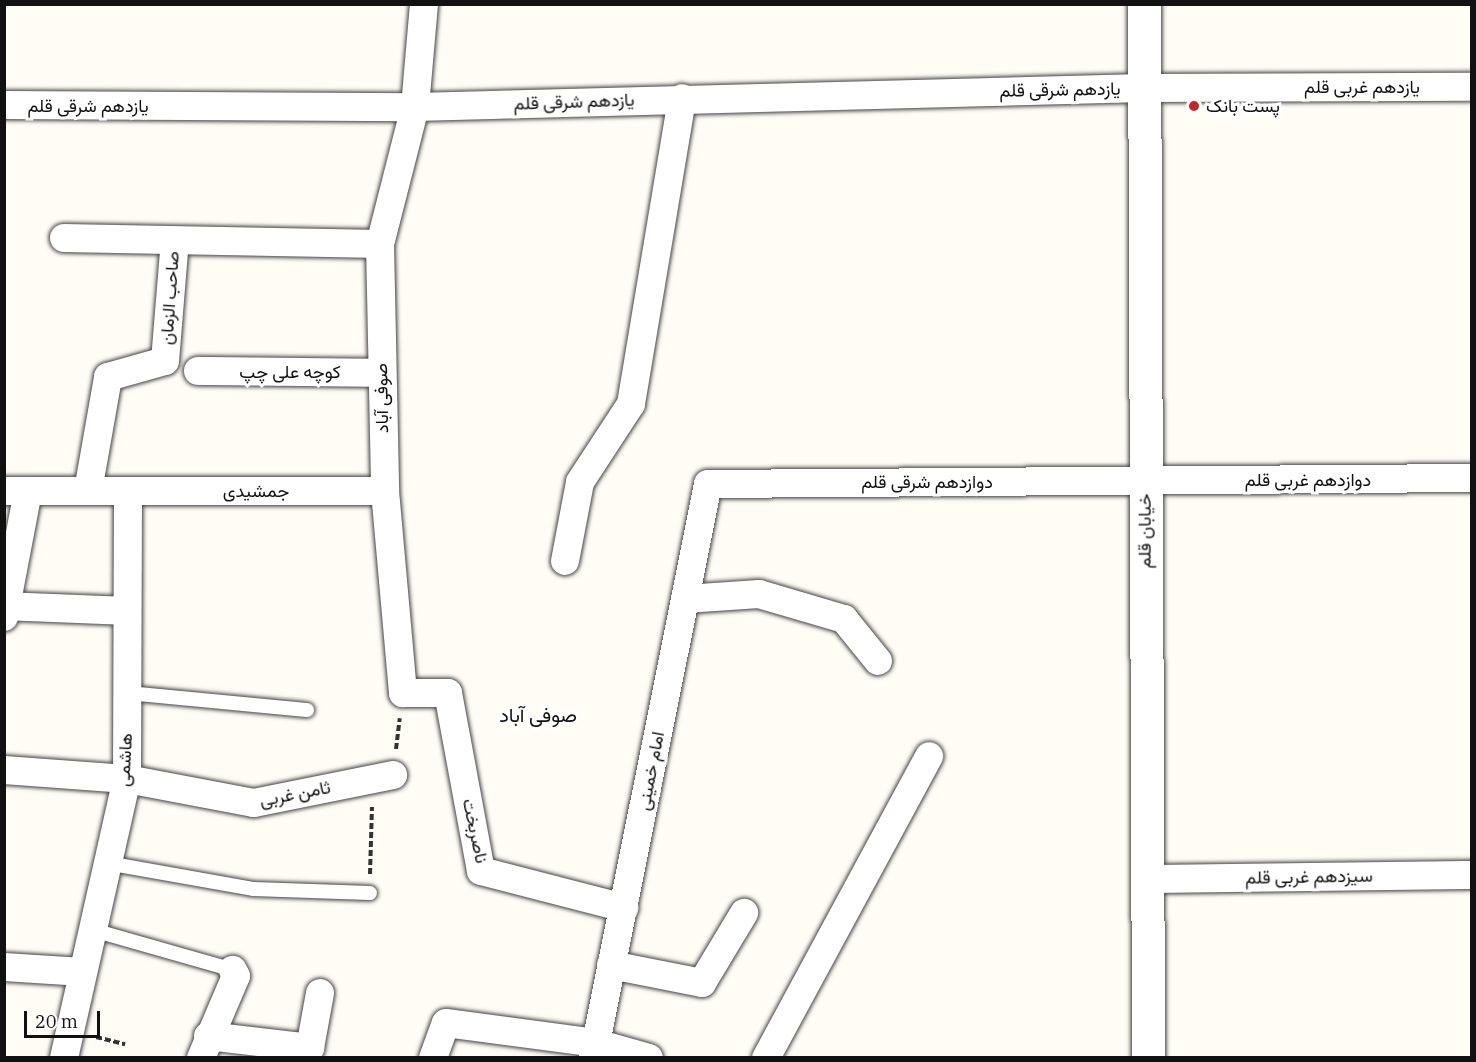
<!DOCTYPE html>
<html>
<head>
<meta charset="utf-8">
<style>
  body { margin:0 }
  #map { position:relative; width:1476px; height:1062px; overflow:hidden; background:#fffdf5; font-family:"IBM Plex Serif",Vazirmatn,serif }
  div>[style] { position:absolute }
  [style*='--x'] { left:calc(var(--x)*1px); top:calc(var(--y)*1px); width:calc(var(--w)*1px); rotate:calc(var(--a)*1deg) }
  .path>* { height:4px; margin-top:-2px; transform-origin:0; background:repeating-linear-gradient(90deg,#333 0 6px,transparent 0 9px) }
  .roads { filter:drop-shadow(0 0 2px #444) drop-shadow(0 0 2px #444) }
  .service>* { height:14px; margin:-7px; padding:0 7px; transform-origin:7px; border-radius:7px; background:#fff }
  .minor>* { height:28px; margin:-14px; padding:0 14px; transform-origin:14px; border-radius:14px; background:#fff }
  .tertiary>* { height:33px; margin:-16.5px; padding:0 16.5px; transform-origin:16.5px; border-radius:16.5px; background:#fff }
  .dots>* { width:16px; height:16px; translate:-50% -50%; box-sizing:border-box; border:3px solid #fff; border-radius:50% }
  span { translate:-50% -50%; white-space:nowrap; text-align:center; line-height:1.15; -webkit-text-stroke:6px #fff; paint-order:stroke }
  .street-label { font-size:18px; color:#111 }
  .poi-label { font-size:18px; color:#111 }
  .left { translate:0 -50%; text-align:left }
  .neighbourhood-label { font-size:20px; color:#111 }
  .frame { position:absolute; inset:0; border:6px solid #111; pointer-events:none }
  .scale { position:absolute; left:24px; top:1011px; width:76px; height:27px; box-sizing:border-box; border:3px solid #111; border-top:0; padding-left:8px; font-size:18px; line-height:21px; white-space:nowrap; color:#111; -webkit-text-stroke:4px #fff; paint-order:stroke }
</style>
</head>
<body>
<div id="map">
  <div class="path">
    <i style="--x:396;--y:749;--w:31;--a:-83"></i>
    <i style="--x:370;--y:874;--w:67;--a:-88.3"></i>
    <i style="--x:96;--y:1037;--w:30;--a:14"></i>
  </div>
  <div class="roads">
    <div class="service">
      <i style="--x:127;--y:693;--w:181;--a:5.4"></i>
      <i style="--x:107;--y:863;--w:148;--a:10.1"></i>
      <i style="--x:253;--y:889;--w:117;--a:2"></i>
      <i style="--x:93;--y:930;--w:146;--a:15.9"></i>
    </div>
    <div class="minor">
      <i style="--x:424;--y:4;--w:103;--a:95"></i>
      <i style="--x:415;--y:107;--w:141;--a:104.3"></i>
      <i style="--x:380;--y:244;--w:247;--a:88.8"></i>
      <i style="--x:385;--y:491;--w:203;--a:84.9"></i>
      <i style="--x:403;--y:693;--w:45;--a:0"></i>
      <i style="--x:448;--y:693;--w:181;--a:79.5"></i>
      <i style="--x:481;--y:871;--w:148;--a:14.5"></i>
      <i style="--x:4;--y:105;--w:411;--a:0.3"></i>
      <i style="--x:415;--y:107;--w:729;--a:-1.49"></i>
      <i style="--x:1144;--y:88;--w:328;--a:-0.2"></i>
      <i style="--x:64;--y:238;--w:316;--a:1.1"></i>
      <i style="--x:198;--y:371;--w:183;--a:0.6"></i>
      <i style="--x:4;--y:491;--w:381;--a:0"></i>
      <i style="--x:88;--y:491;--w:116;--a:-80"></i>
      <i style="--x:108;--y:377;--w:59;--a:-15.7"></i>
      <i style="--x:165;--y:361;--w:121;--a:-85.3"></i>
      <i style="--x:565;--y:561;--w:80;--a:-79.2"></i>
      <i style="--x:580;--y:482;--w:93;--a:-56.8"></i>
      <i style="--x:631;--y:404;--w:310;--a:-80.5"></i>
      <i style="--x:685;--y:599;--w:74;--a:-3.9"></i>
      <i style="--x:759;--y:594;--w:89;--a:16.4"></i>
      <i style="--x:844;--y:619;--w:54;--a:51"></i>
      <i style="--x:4;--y:606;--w:123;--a:2.3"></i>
      <i style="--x:4;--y:617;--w:128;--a:-79.2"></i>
      <i style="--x:4;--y:770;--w:123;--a:4.2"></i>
      <i style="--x:127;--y:779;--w:129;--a:10.7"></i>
      <i style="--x:254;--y:803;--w:142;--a:-11.4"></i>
      <i style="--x:1147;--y:879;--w:325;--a:-0.7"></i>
      <i style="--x:611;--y:965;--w:93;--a:11.2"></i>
      <i style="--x:702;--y:983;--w:82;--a:-59"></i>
      <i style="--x:4;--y:967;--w:79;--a:3.6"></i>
      <i style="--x:208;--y:1036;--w:103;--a:6.7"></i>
      <i style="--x:310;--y:1048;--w:56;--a:-79.7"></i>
      <i style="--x:64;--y:1058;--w:286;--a:-77.3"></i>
      <i style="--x:127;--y:779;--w:288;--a:-89.8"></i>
      <i style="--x:201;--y:1058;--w:89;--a:-66.9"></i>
      <i style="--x:236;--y:976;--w:7;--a:-117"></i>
      <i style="--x:433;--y:1058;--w:37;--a:-70"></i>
      <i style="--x:446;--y:1023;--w:151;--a:7.6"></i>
      <i style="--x:596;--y:1043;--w:55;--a:15.8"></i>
      <i style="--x:593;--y:1058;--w:585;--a:-78.67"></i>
      <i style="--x:708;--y:484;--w:764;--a:-0.45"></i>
      <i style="--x:766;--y:1058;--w:343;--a:-61.6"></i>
    </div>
    <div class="tertiary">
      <i style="--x:1144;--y:4;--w:1054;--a:89.78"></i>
    </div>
  </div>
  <div class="dots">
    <i style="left:1194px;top:106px;background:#c4262e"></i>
  </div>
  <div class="street-label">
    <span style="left:1362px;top:87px">یازدهم غربی قلم</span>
    <span style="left:1060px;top:90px;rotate:-1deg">یازدهم شرقی قلم</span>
    <span style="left:574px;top:102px;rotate:-2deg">یازدهم شرقی قلم</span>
    <span style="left:88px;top:106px">یازدهم شرقی قلم</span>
    <span style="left:170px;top:298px;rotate:-86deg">صاحب الزمان</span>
    <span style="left:290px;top:372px">کوچه علی چپ</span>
    <span style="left:382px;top:398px;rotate:-91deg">صوفی آباد</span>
    <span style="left:1308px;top:480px">دوازدهم غربی قلم</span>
    <span style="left:927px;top:482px">دوازدهم شرقی قلم</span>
    <span style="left:256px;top:491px">جمشیدی</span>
    <span style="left:1145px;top:531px;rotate:-90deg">خیابان قلم</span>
    <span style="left:125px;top:760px;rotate:-87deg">هاشمی</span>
    <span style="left:651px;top:771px;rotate:-79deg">امام خمینی</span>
    <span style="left:295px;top:794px;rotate:-11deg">ثامن غربی</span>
    <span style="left:475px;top:831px;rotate:78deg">ناصربخت</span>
    <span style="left:1309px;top:877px;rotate:-1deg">سیزدهم غربی قلم</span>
  </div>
  <div class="poi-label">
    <span class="left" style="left:1206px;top:106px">پست بانک</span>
  </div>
  <div class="neighbourhood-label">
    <span style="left:538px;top:714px">صوفی آباد</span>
  </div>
  <div class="frame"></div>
  <div class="scale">20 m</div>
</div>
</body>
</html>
